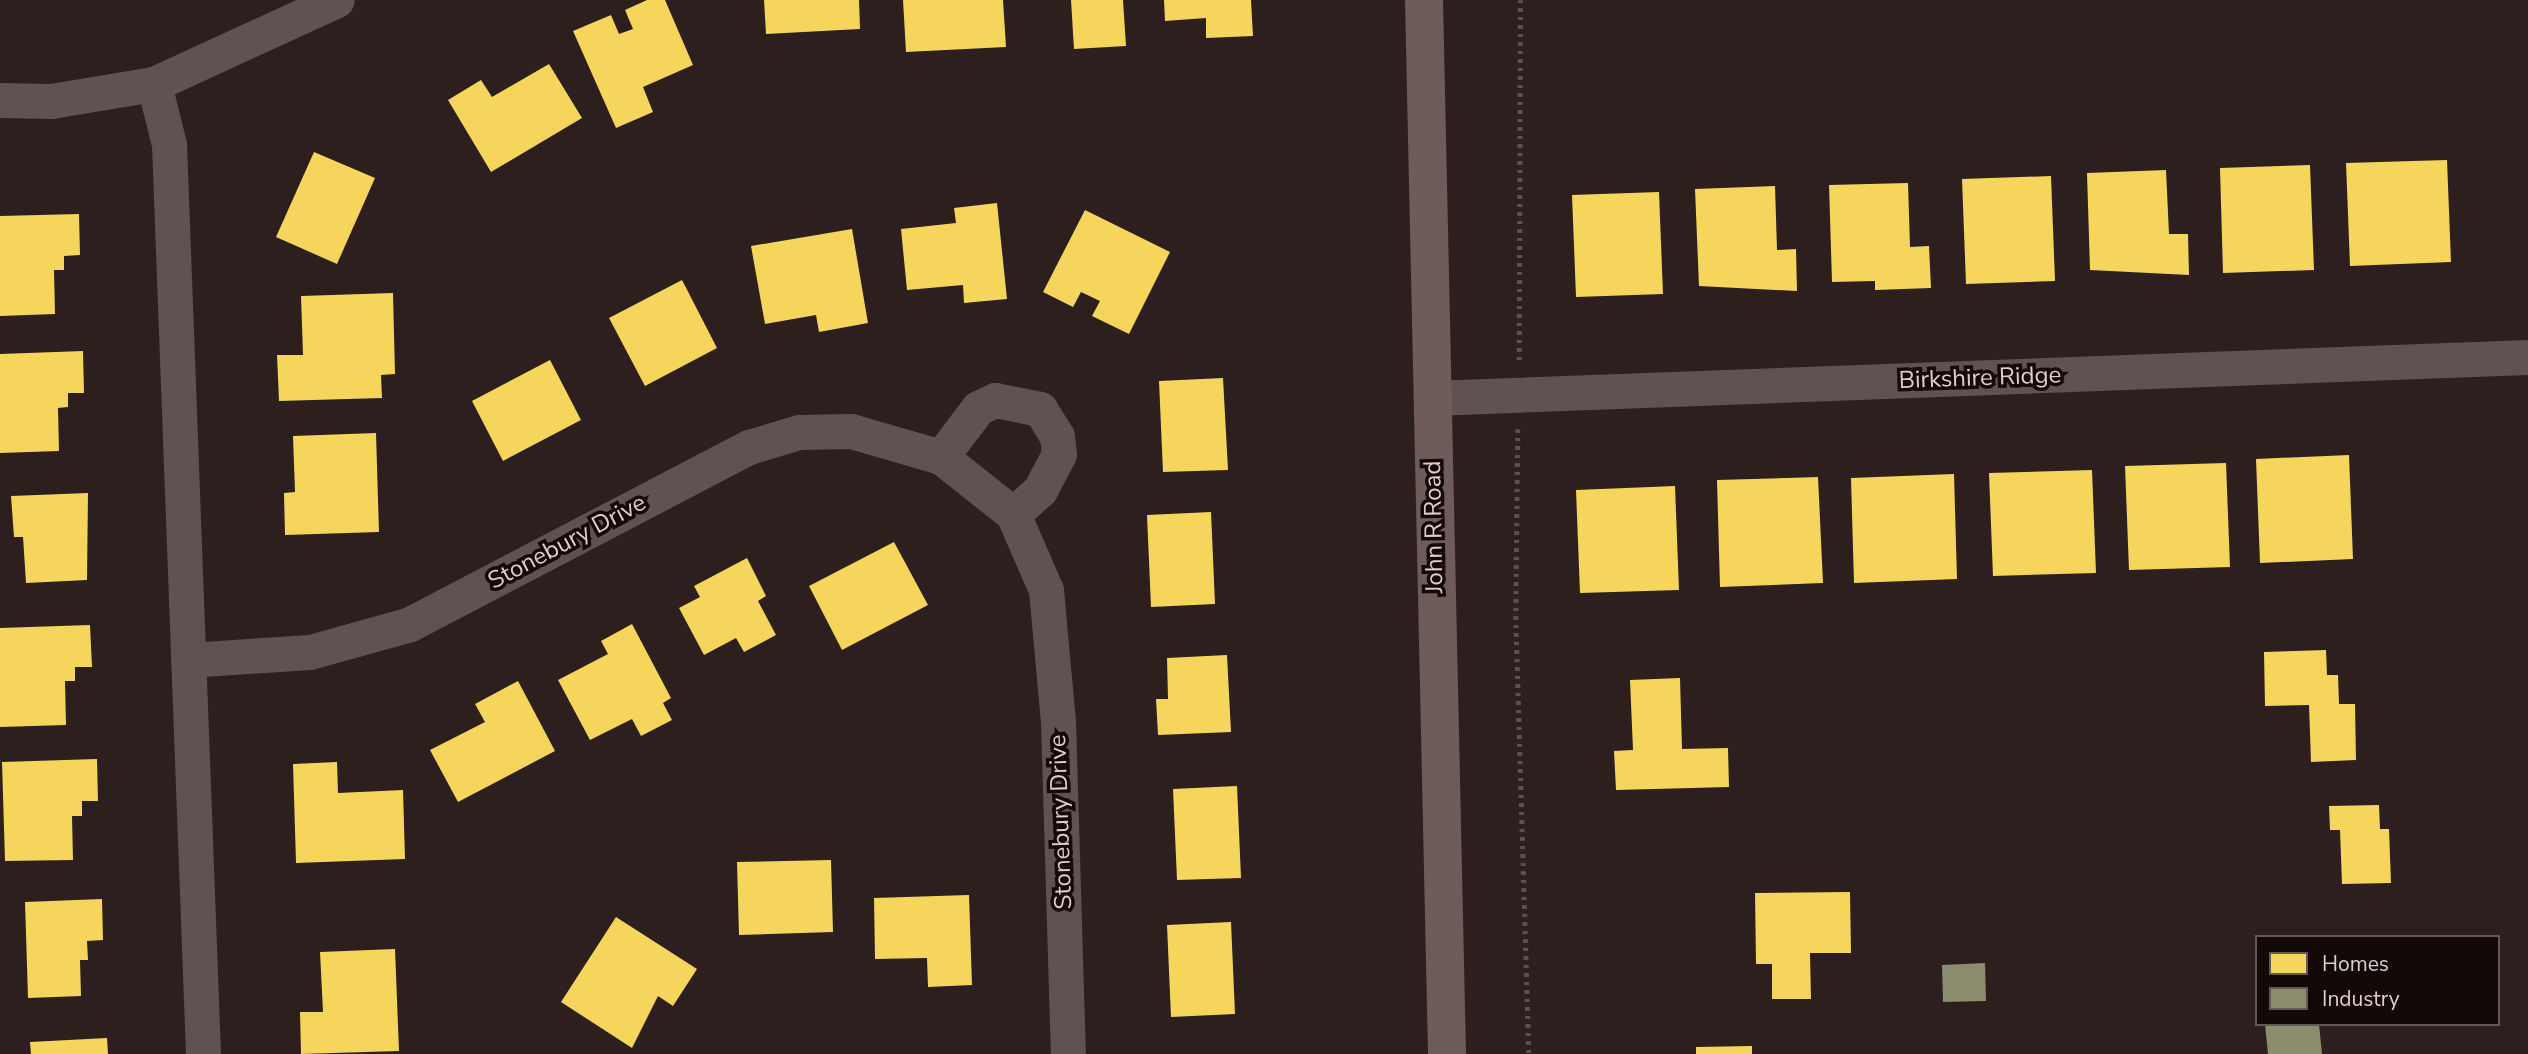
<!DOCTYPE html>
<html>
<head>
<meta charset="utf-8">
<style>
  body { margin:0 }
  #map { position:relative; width:2528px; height:1054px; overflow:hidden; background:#2c1f1d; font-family:"Nunito Sans",sans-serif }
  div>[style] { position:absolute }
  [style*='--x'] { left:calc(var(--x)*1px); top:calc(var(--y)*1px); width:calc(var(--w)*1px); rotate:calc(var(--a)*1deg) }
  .homes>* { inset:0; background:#f6d55c }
  .industry>* { inset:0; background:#8c8c6e }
  .path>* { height:4.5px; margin-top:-2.25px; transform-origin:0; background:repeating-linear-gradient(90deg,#5c514f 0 3.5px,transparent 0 8.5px) }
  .minor>* { height:35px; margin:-17.5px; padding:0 17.5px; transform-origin:17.5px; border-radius:17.5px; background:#605250 }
  .major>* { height:38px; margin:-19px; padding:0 19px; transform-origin:19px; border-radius:19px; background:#6d5c59 }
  span { translate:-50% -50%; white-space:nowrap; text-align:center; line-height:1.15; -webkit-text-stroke:7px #130907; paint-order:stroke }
  .street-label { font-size:24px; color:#dececb }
  .legend { position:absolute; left:2255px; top:935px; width:245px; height:91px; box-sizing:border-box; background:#130907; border:2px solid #645855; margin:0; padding:9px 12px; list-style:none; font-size:21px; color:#dececb }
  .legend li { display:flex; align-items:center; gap:14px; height:35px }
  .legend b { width:35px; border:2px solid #645855 }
</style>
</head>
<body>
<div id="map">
  <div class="homes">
    <i style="clip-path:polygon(647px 0,665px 0,693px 65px,643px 87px,653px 112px,616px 128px,573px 31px,611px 15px,619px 34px,633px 29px,625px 10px)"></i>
    <i style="clip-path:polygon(764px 0,859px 0,860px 29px,766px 34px)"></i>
    <i style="clip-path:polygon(903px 0,1003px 0,1006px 47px,906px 52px)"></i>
    <i style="clip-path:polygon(1071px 0,1123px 0,1126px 46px,1074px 49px)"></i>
    <i style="clip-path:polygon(1164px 0,1251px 0,1253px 36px,1206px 38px,1206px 18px,1165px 21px)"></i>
    <i style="clip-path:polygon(549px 64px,582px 118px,491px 172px,448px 100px,481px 80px,492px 97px)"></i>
    <i style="clip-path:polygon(314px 152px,375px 178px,337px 264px,276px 237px)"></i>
    <i style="clip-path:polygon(2447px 160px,2451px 262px,2350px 266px,2346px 163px)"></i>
    <i style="clip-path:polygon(2310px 165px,2314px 270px,2223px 273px,2220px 168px)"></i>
    <i style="clip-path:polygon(2166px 170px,2169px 234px,2188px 234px,2189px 275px,2090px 270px,2087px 173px)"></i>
    <i style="clip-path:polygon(2051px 176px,2055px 281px,1966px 284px,1962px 179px)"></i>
    <i style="clip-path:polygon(1908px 183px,1910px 247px,1929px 246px,1931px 288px,1875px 290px,1875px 281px,1832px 282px,1829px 185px)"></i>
    <i style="clip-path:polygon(1775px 186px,1777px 250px,1796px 249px,1797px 291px,1699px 286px,1695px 189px)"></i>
    <i style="clip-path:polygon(1659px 192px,1663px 294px,1576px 297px,1572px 195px)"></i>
    <i style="clip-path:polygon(997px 203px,1007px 299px,964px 303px,963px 285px,907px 290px,901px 229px,956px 223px,954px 208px)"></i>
    <i style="clip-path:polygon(1085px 210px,1170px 252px,1129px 334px,1092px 316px,1100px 301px,1081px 292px,1073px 307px,1043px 292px)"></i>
    <i style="clip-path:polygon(79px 214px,80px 255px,64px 256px,64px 270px,54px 270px,55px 314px,0 316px,0 216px)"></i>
    <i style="clip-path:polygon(852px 229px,868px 323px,819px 332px,816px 315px,765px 324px,751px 246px)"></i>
    <i style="clip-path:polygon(682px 280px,717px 348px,645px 386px,609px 318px)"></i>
    <i style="clip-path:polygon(393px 293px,395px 374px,381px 375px,382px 398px,279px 401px,277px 355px,303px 355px,301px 296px)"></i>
    <i style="clip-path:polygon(83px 351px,84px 393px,68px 393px,68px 407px,58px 408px,59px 451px,0 453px,0 354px)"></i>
    <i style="clip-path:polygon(550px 360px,581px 420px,503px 461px,472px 401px)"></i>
    <i style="clip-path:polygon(1223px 378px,1228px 470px,1163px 472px,1159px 381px)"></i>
    <i style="clip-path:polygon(376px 433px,379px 532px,285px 535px,284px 493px,295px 492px,293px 436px)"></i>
    <i style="clip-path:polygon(2349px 455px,2353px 559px,2260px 563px,2256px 459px)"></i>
    <i style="clip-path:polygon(2226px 463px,2230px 567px,2129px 570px,2125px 466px)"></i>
    <i style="clip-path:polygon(2092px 470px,2096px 573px,1993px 576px,1989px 473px)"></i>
    <i style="clip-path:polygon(1954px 474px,1957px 579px,1854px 583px,1851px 478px)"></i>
    <i style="clip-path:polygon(1818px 477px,1823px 583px,1720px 587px,1717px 480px)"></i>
    <i style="clip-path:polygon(1675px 486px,1679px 590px,1580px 593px,1576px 490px)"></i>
    <i style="clip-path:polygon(88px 493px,87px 580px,26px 583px,23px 537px,14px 537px,11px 496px)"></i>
    <i style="clip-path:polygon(1211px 512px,1215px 604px,1151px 607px,1147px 515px)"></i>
    <i style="clip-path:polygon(894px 542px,928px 605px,842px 650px,809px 586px)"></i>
    <i style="clip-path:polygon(747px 558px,766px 596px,758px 601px,776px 635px,744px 652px,736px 638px,704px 655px,679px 608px,700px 597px,694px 586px)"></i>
    <i style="clip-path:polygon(632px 624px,671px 698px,663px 703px,672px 720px,641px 736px,632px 719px,590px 740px,558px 680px,608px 654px,601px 641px)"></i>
    <i style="clip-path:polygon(90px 625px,92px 667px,75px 667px,75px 681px,65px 681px,66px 725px,0 727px,0 628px)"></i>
    <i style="clip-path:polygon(2326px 650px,2327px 675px,2338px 675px,2339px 704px,2355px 704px,2356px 760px,2311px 762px,2309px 705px,2265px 706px,2264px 652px)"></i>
    <i style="clip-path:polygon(1227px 655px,1231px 732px,1158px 735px,1156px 699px,1168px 699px,1167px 658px)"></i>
    <i style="clip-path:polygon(1680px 678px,1682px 749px,1728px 748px,1729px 787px,1616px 790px,1614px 751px,1633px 750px,1630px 680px)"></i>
    <i style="clip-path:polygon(518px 681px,555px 751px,458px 802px,430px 750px,485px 722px,475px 704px)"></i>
    <i style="clip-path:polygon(97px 759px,98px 801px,82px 801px,82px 816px,72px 816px,73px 860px,5px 861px,2px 762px)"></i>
    <i style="clip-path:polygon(337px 762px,338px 793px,403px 790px,405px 859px,296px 863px,293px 764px)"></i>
    <i style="clip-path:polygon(1237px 786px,1241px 878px,1177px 880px,1173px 789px)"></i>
    <i style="clip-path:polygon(2379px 805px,2380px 829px,2389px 829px,2391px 883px,2342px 884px,2340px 830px,2330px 830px,2329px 806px)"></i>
    <i style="clip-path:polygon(831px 860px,833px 932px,739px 935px,737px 862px)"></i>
    <i style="clip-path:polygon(1850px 892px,1851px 953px,1810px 953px,1811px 999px,1772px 999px,1772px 964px,1756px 964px,1755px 893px)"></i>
    <i style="clip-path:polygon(969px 895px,972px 985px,928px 987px,927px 958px,875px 959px,874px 898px)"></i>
    <i style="clip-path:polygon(102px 899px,103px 940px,87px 941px,88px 960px,80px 960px,81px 996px,28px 998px,25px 902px)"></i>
    <i style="clip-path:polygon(616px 917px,697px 969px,673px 1006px,658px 996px,632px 1048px,561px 1002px)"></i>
    <i style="clip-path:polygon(1231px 922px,1235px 1014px,1171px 1017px,1167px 925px)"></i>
    <i style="clip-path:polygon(395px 949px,399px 1051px,301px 1054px,300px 1012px,323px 1012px,320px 952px)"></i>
    <i style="clip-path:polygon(107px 1038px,108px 1054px,31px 1054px,30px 1042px)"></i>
    <i style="clip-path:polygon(1752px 1046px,1752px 1054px,1696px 1054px,1696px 1047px)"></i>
  </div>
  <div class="industry">
    <i style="clip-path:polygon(1985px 963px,1986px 1001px,1943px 1002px,1942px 965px)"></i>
    <i style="clip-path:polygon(2265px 1024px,2319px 1024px,2322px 1054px,2268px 1054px)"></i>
  </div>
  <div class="path">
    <i style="--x:1519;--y:360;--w:360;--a:-89.8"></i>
    <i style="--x:1518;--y:429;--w:187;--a:90.6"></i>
    <i style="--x:1516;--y:616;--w:438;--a:88.3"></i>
  </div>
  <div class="minor">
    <i style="--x:154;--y:84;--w:62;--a:76"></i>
    <i style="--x:169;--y:144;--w:911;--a:87.86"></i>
    <i style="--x:0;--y:100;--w:51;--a:1.1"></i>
    <i style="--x:51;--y:101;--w:104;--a:-9.4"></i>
    <i style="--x:154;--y:84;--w:201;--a:-24.7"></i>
    <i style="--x:1432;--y:398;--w:1097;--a:-2.14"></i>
    <i style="--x:941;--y:457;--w:61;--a:-52.9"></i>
    <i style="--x:978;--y:408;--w:19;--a:-25"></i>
    <i style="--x:995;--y:400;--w:46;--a:11.3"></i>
    <i style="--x:1040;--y:409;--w:32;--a:58"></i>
    <i style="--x:1057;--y:436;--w:18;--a:84"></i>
    <i style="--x:1059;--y:454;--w:41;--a:117.8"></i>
    <i style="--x:1040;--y:490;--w:36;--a:138"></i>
    <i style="--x:188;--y:660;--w:122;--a:-3.8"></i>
    <i style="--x:310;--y:652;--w:104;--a:-15.6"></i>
    <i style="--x:410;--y:624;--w:382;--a:-27.6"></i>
    <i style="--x:749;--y:447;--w:52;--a:-16.7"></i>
    <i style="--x:799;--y:432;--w:52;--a:-1.1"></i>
    <i style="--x:851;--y:431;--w:94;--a:16.1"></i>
    <i style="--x:941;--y:457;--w:92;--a:38.4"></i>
    <i style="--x:1013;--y:514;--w:83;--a:66.5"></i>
    <i style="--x:1046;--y:590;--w:132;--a:84.8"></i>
    <i style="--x:1058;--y:721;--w:333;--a:88.3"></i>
  </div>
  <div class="major">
    <i style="--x:1424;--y:0;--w:1054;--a:88.75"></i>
  </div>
  <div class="street-label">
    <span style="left:1980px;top:378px;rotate:-2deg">Birkshire Ridge</span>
    <span style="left:1434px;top:527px;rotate:-91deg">John R Road</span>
    <span style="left:567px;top:542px;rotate:-28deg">Stonebury Drive</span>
    <span style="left:1061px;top:822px;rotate:-92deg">Stonebury Drive</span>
  </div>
  <ul class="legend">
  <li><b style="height:19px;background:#f6d55c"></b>Homes</li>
  <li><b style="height:19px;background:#8c8c6e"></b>Industry</li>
  </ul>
</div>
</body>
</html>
